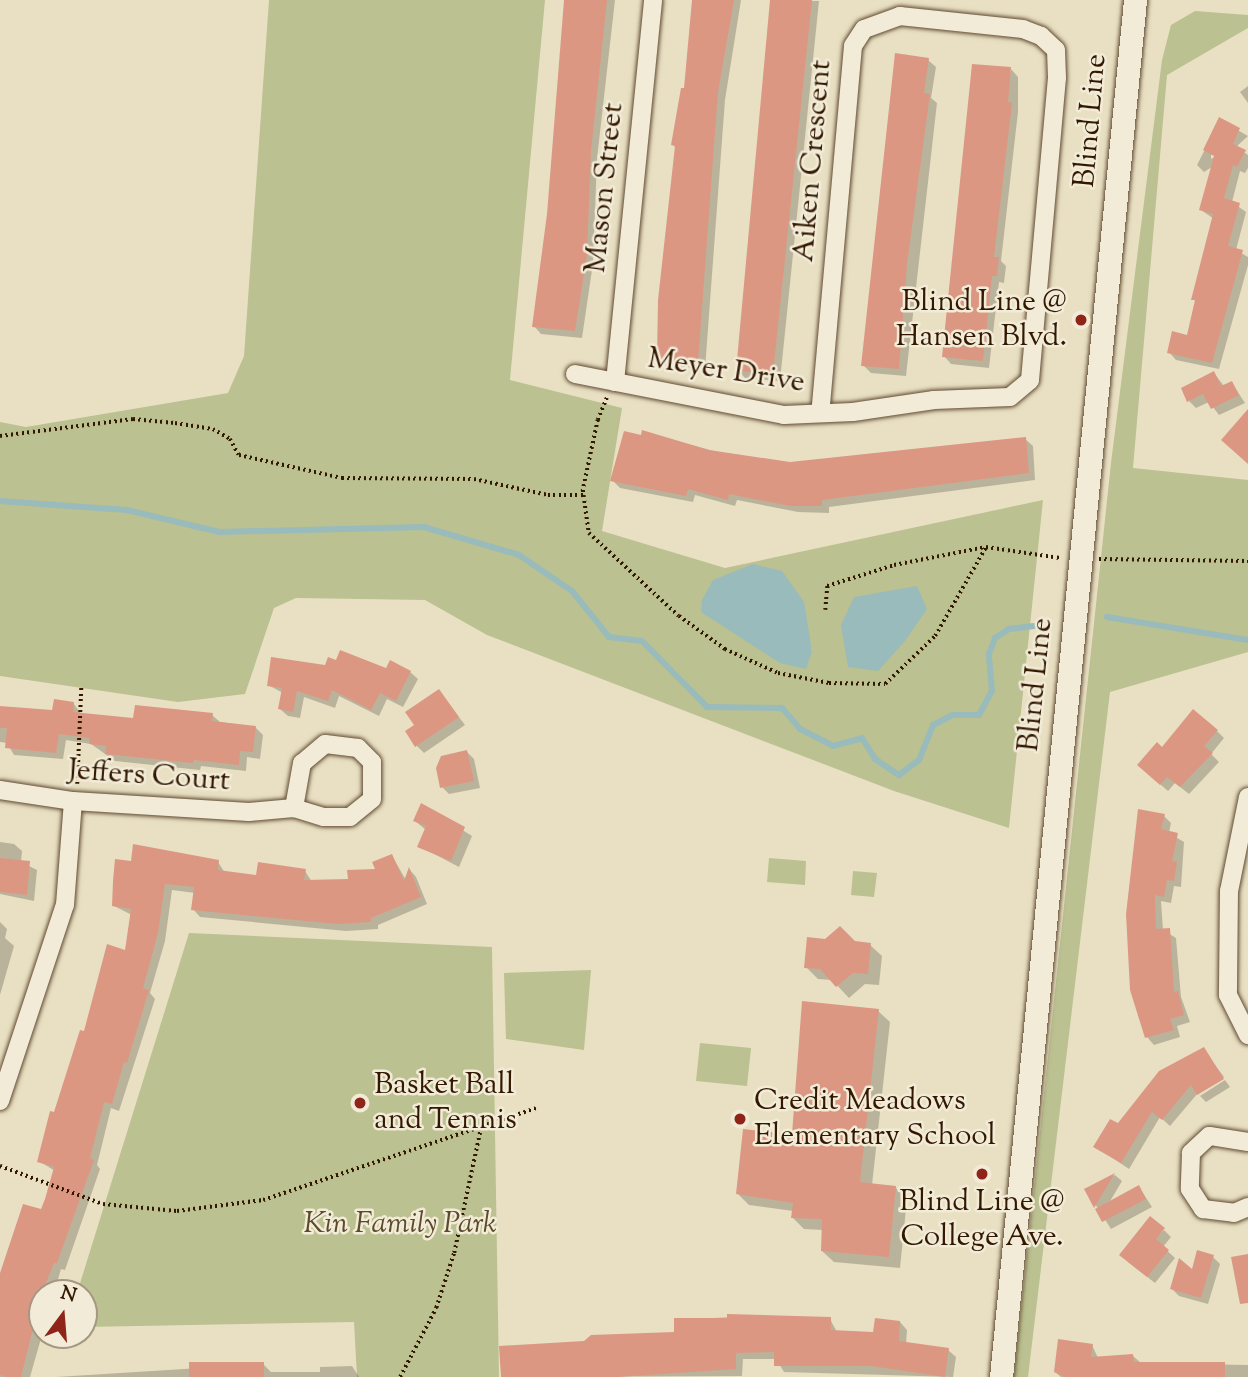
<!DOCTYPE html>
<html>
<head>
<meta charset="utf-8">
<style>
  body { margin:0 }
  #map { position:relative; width:1248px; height:1377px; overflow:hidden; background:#e9e0c3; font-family:"Sorts Mill Goudy",serif }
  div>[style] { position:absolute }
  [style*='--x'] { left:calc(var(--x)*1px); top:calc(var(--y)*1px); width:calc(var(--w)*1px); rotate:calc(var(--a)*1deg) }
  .green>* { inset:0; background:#bbc190 }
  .water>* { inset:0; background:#9bb }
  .shadow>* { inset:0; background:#0003 }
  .stream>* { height:6px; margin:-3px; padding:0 3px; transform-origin:3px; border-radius:3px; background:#9bb }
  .building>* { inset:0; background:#dc9783 }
  .path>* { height:3.5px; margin-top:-1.75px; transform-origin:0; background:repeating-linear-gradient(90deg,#331800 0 2px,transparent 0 5.5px) }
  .roads { filter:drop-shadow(0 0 2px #604a31) drop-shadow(0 0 2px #604a31) }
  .minor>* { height:18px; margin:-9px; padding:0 9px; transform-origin:9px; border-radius:9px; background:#f1ebd8 }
  .tertiary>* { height:23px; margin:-11.5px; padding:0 11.5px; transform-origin:11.5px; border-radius:11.5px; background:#f1ebd8 }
  .dots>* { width:19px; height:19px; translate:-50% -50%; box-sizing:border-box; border:4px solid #f1ebd8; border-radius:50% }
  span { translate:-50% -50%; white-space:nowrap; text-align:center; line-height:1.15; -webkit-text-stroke:5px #f1ebd8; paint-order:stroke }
  .street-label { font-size:30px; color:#331800 }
  .poi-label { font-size:30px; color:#331800 }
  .right { translate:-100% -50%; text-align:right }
  .left { translate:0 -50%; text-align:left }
  .park-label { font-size:30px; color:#5c4b2b; font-style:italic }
  .north { position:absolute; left:28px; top:1279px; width:70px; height:70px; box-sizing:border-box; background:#f1ebd8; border:2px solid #a59782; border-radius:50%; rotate:16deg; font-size:19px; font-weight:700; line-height:28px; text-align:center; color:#331800 }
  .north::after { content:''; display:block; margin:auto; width:24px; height:32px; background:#8f2418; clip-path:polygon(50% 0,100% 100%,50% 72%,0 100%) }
</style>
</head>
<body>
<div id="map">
  <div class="green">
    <i style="clip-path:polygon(evenodd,269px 0,545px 0,510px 380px,622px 408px,602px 531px,725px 568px,1043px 500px,1009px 828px,894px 791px,487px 635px,425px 600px,296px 598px,274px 608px,245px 694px,178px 702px,0 676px,0 422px,26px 427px,228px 393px,244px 356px,269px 0,713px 580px,807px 630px,812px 651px,713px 580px)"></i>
    <i style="clip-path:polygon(1195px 11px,1248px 15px,1248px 28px,1167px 75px,1133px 468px,1248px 480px,1248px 652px,1110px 692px,1028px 1377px,1014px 1377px,1111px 463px,1162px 60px,1171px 25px)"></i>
    <i style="clip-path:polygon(769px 858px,806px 861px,805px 885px,767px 882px)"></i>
    <i style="clip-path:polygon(853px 871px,877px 873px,874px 897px,851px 895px)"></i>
    <i style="clip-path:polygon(189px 933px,492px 947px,499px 1377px,357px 1377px,354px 1322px,84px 1327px,84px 1293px,77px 1293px)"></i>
    <i style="clip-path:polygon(591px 970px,584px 1050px,506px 1039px,504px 973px)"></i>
    <i style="clip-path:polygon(700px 1043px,751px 1048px,747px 1086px,696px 1081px)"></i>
  </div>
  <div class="water">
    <i style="clip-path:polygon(753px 564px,782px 571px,804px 602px,812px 651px,806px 669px,780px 663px,701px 612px,702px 600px,713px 580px)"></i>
    <i style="clip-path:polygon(917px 586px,927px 609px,905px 641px,878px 671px,848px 667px,841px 625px,854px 597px)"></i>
  </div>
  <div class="shadow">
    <i style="clip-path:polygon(565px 0,615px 0,597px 159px,593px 263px,582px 338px,541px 334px,534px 326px,548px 215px)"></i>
    <i style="clip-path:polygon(694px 0,741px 0,725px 100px,705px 369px,666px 365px,658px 357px,676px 148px,673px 145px,686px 90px)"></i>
    <i style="clip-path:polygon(772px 0,819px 1px,780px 381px,745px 378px,738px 370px)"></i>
    <i style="clip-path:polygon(928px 60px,936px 67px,931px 98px,937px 103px,906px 376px,871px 373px,863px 365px)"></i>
    <i style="clip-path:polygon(1011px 69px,1018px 77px,1018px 112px,1001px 261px,1006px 266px,1004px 283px,999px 282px,989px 368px,951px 364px,944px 356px)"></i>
    <i style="clip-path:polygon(1248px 86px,1248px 103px,1240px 92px)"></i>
    <i style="clip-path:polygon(evenodd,1220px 120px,1248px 136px,1236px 147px,1248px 155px,1248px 168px,1245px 173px,1240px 171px,1232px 202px,1246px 212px,1236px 250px,1248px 257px,1248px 265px,1219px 369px,1176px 360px,1169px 352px,1188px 337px,1196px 302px,1193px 299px,1214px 219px,1201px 210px,1212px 167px,1204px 172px,1197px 165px,1220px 120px,1221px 150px,1222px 153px,1211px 159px,1211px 155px,1221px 150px)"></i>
    <i style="clip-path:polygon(1214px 373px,1224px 386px,1232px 383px,1245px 403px,1219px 415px,1209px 402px,1196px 408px,1189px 401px)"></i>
    <i style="clip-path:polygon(643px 432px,747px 460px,790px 464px,1025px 439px,1033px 446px,1035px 480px,829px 507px,829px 513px,798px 512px,737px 500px,735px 506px,695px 495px,693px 502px,620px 488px,612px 480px)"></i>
    <i style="clip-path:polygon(326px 667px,410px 672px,418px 679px,403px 707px,387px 699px,379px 716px,339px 696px,335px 708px,304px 697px,300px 718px,288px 716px,280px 709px,283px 693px,268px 685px)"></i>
    <i style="clip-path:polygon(439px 691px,465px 725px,424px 753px,417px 746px,416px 726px)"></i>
    <i style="clip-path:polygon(74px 704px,81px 714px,134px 720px,212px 715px,220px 722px,255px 727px,263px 735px,260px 759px,247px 757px,246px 771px,201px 766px,200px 770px,115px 761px,91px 744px,66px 740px,63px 759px,14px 755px,7px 743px,0 742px,0 707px,45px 712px)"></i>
    <i style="clip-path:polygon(1217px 731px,1224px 738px,1211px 754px,1219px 762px,1189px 794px,1175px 783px,1168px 791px,1147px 773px,1162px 749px)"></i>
    <i style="clip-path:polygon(467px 752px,474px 759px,480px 788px,449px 794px,442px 787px)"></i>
    <i style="clip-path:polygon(422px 805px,472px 836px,459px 867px,419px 846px,426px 830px,415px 821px)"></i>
    <i style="clip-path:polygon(1164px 816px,1171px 823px,1169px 833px,1184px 842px,1181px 887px,1174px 886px,1171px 903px,1161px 901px,1163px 930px,1176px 938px,1181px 997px,1190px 1022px,1177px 1026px,1180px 1037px,1154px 1045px,1147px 1037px,1128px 914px)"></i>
    <i style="clip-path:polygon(0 842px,14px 844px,22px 851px,21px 862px,37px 870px,34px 901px,0 894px)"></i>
    <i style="clip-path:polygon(392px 856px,406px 880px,410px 870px,416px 877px,427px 904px,378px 925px,378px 929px,346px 931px,200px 917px,193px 909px,195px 893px,172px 890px,165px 941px,150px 993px,155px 999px,119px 1111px,111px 1108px,97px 1165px,100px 1169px,65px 1270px,61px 1269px,54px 1293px,42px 1293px,42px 1335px,30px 1377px,0 1377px,0 1278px,42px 1211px,55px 1171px,39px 1161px,85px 1033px,126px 952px,132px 915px,114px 906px,117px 861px,218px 862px,225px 873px,258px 877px,305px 871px,312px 882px,350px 881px,378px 871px)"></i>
    <i style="clip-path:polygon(0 922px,7px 929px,5px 938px,14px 946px,0 995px)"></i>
    <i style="clip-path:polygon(855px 943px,870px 945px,882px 956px,879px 985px,865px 984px,849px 998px,832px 980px,818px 979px,806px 967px)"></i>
    <i style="clip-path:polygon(878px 1011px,890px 1022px,872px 1185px,896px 1188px,907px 1199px,900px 1268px,834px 1262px,822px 1251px,823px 1230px,804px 1229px,792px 1217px,793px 1211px,749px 1205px,737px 1193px,794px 1136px)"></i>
    <i style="clip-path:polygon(1203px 1049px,1224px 1077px,1198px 1093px,1170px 1126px,1160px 1117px,1129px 1169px,1096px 1147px)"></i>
    <i style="clip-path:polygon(1225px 1080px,1230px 1087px,1206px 1102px,1200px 1096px)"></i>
    <i style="clip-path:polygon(1115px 1175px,1122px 1181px,1109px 1203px,1139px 1187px,1152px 1207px,1111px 1229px,1086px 1190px)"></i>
    <i style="clip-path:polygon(1164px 1230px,1171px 1237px,1163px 1247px,1175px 1258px,1155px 1283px,1128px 1262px)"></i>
    <i style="clip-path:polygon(1213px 1257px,1220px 1264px,1208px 1304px,1179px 1296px,1172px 1289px)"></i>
    <i style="clip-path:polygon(753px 1316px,830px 1319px,837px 1332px,875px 1334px,900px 1322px,907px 1330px,906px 1344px,948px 1350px,956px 1357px,953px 1377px,784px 1372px,776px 1359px,743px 1359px,742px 1376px,503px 1377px,585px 1343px,675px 1334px,675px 1320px)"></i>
    <i style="clip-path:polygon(1092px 1345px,1098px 1358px,1133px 1356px,1141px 1363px,1248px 1365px,1248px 1377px,1061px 1377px,1055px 1372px)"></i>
    <i style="clip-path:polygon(263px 1364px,271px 1372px,320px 1372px,320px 1367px,352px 1366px,359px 1377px,56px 1377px)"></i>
  </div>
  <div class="stream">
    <i style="--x:0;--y:501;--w:127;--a:4.1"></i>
    <i style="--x:127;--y:510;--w:95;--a:13.4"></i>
    <i style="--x:219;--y:532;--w:205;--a:-1.4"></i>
    <i style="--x:424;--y:527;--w:99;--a:16.4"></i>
    <i style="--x:519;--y:555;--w:64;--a:34.2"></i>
    <i style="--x:572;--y:591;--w:59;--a:51.2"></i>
    <i style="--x:609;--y:637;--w:33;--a:7"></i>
    <i style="--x:642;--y:641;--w:93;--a:45.4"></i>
    <i style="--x:707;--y:707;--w:75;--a:0.8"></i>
    <i style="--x:782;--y:708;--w:28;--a:49"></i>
    <i style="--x:800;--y:729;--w:37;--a:27"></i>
    <i style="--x:833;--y:746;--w:30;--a:-15"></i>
    <i style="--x:862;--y:738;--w:25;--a:58"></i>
    <i style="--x:875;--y:759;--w:29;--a:34"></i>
    <i style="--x:899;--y:775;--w:25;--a:-37"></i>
    <i style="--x:919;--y:760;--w:38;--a:-68"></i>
    <i style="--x:933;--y:725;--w:22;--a:-27"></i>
    <i style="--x:953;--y:715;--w:26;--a:0"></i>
    <i style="--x:979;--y:715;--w:27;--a:-62"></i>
    <i style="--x:992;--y:691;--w:37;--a:-95"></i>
    <i style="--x:989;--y:654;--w:17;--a:-69"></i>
    <i style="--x:995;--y:638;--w:17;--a:-33"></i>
    <i style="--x:1009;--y:629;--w:25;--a:-7"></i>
    <i style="--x:1107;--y:617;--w:143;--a:9.3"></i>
  </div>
  <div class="building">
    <i style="clip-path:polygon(564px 0,607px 0,591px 151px,587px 255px,575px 331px,532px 327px,547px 214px)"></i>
    <i style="clip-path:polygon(692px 0,734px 0,718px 92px,698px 362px,657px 358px,658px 300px,675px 146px,671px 145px,681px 88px,684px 88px)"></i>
    <i style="clip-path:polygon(770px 0,812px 0,773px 374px,736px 371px)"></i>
    <i style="clip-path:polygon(895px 53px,929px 58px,924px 93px,930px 94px,907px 264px,899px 369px,861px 366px)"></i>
    <i style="clip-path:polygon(972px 64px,1011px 67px,1008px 102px,1012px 103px,994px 257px,999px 257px,997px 276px,992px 276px,983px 361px,942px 357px)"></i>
    <i style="clip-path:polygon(1219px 117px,1240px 128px,1233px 144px,1246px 150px,1237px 167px,1233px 165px,1224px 198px,1240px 203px,1228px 246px,1243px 250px,1212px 363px,1167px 353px,1172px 331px,1187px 335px,1195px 300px,1191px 300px,1213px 214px,1199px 210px,1214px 156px,1203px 150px)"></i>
    <i style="clip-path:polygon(1214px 371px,1221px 386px,1232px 381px,1239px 395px,1211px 409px,1203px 394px,1187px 402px,1181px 388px)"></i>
    <i style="clip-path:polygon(1248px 409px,1248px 464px,1221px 440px)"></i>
    <i style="clip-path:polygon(642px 430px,709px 450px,790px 462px,1026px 437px,1029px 473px,822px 500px,822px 506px,790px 506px,729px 494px,728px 500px,688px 489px,686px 496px,610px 481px,624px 431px,641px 435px)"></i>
    <i style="clip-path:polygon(340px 650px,386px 668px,390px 660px,411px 671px,396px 701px,380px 693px,371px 710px,332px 690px,328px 701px,297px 691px,293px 712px,278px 709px,282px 688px,267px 686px,271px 657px,325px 665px,328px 657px,336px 660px)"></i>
    <i style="clip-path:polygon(439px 689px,459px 717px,415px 747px,405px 731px,414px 725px,405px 712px)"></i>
    <i style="clip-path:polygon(54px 699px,74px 702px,73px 712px,133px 718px,135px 705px,213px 713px,212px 721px,256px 726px,253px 752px,240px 751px,239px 765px,194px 760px,193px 763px,105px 754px,106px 746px,89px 744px,90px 738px,59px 734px,56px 753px,5px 748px,7px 728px,0 728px,0 706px,52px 710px)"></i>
    <i style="clip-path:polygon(1193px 709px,1218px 730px,1204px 746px,1213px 753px,1180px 787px,1167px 777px,1160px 785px,1137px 765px,1157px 742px,1162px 747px)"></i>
    <i style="clip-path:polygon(467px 750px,474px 781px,440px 788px,436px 768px,441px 756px)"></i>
    <i style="clip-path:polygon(421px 803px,465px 827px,451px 861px,417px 847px,426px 826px,413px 821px)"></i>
    <i style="clip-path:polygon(1138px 809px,1165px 814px,1161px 829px,1178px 833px,1172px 861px,1177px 862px,1174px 881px,1167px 880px,1164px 897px,1155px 895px,1156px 929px,1170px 928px,1174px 992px,1178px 991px,1184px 1015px,1170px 1019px,1174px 1030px,1145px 1038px,1130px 990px,1126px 914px)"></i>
    <i style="clip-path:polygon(133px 844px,219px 860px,218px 870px,256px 875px,258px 862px,306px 869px,304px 880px,348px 879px,347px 870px,375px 869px,372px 862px,392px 854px,404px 881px,409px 867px,421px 897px,371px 918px,371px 922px,337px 924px,191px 910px,194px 887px,165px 884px,158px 933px,143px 988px,149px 990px,127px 1063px,124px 1062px,112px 1104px,104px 1102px,90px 1158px,94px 1160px,57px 1263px,54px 1263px,42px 1293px,21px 1377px,7px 1377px,0 1375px,0 1273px,23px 1204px,41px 1209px,45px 1199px,54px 1167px,37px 1162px,50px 1111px,54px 1112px,80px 1030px,84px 1031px,107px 944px,125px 950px,131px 909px,112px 906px,113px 881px,115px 859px,131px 861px)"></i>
    <i style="clip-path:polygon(0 858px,30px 861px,27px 895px,0 892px)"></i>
    <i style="clip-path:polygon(840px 926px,855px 941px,871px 943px,868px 974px,853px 973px,836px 987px,820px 969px,804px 968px,807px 937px,825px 939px)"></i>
    <i style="clip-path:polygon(802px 1001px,879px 1009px,860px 1182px,896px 1186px,889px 1257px,821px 1251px,822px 1219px,791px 1218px,793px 1203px,736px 1194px,743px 1129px,792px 1134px)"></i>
    <i style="clip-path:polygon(1204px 1047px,1224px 1079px,1197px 1095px,1191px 1085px,1162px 1120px,1152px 1112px,1121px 1163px,1093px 1147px,1110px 1119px,1118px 1123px,1159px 1071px)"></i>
    <i style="clip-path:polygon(1115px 1173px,1094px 1208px,1084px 1189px)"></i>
    <i style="clip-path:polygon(1139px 1185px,1146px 1199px,1102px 1222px,1095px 1209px)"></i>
    <i style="clip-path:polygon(1150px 1216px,1165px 1228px,1156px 1239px,1169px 1250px,1147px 1277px,1119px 1255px)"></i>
    <i style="clip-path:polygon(1197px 1250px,1214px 1255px,1201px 1298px,1170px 1289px,1179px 1258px,1192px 1269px)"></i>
    <i style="clip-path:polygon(1248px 1254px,1248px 1303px,1240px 1304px,1231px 1257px)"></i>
    <i style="clip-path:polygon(727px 1314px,831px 1317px,831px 1330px,873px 1332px,875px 1318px,900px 1321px,899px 1341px,949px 1348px,945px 1377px,871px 1366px,774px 1366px,774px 1352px,736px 1353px,736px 1369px,618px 1377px,501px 1377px,499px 1346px,584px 1341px,591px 1335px,674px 1332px,674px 1318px,727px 1318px)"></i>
    <i style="clip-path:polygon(1058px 1339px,1093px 1344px,1091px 1357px,1133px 1354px,1134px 1362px,1225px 1362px,1225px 1377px,1065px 1377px,1054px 1372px)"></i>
    <i style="clip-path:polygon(189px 1362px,264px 1362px,264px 1377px,189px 1377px)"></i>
  </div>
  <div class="path">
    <i style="--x:607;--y:398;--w:24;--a:112"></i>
    <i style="--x:598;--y:420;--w:72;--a:102.1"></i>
    <i style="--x:583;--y:490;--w:43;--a:82.1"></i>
    <i style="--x:589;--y:533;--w:122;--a:42.7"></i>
    <i style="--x:679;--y:616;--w:57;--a:35.7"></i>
    <i style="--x:725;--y:649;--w:58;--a:24.4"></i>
    <i style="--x:778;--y:673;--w:52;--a:11.1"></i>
    <i style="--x:829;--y:683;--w:56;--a:1"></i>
    <i style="--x:885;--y:684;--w:69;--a:-43.8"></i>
    <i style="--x:935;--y:636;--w:103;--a:-60.2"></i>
    <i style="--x:986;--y:547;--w:75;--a:8.5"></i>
    <i style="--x:0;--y:436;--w:134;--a:-7.3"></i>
    <i style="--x:133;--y:419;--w:42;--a:5.4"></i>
    <i style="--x:175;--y:423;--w:38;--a:9"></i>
    <i style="--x:213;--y:429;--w:20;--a:30"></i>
    <i style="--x:230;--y:439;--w:18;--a:61"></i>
    <i style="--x:239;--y:455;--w:106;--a:12.6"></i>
    <i style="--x:342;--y:478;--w:132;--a:0.4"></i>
    <i style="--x:474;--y:479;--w:76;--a:12.2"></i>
    <i style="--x:548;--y:495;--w:36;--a:0"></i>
    <i style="--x:1099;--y:559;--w:149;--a:0.8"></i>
    <i style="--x:825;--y:610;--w:24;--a:-85"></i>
    <i style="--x:827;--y:586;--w:70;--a:-17.4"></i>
    <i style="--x:894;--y:565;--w:94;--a:-11.1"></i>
    <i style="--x:77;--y:784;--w:96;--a:-87.6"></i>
    <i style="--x:0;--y:1166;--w:110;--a:20.3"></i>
    <i style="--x:103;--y:1204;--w:74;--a:5.4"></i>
    <i style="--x:177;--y:1211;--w:87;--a:-7.3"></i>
    <i style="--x:263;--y:1200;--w:288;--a:-18.6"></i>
    <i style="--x:400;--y:1377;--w:78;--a:-62.4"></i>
    <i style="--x:436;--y:1308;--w:58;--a:-71.9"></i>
    <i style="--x:454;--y:1253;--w:129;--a:-77.9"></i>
  </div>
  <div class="roads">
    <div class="minor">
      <i style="--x:575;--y:374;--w:213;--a:11.1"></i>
      <i style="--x:784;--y:415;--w:69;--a:-2.5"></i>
      <i style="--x:853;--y:412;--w:82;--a:-8.4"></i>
      <i style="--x:934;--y:400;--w:76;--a:-2.3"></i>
      <i style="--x:1010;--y:397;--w:26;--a:-40"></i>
      <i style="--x:1030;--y:380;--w:303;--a:-84.9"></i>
      <i style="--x:1057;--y:78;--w:28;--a:-92"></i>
      <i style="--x:1056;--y:50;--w:21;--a:-137"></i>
      <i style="--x:1041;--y:36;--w:19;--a:-159"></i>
      <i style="--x:1023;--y:29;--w:124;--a:-174"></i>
      <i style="--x:900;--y:16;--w:38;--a:160"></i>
      <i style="--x:864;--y:29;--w:20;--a:123"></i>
      <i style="--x:853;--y:46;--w:368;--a:95.1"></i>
      <i style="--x:615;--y:382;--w:384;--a:-84.3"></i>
      <i style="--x:0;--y:790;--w:74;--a:8.6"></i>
      <i style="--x:73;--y:801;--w:176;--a:3.6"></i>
      <i style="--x:249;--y:812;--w:45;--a:-5.1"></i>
      <i style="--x:294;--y:808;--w:31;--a:17"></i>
      <i style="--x:324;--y:817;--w:26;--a:0"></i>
      <i style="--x:350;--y:817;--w:28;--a:-39"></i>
      <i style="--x:372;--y:799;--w:37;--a:-90"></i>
      <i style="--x:372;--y:762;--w:20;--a:-135"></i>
      <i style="--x:358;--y:748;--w:33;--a:-173"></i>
      <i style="--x:325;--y:744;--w:30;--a:140"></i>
      <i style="--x:302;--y:763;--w:46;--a:100.1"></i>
      <i style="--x:1248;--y:797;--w:96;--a:101.4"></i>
      <i style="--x:1229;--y:891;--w:104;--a:90.6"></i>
      <i style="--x:1228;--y:995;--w:45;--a:63.4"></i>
      <i style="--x:0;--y:1101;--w:206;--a:-71.7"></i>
      <i style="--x:65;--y:905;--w:104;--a:-85.6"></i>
      <i style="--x:1248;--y:1142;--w:39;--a:-171"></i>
      <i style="--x:1209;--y:1136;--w:25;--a:137"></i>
      <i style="--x:1191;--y:1153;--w:36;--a:92"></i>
      <i style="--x:1190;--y:1189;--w:24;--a:57"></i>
      <i style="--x:1203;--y:1209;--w:31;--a:7"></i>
      <i style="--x:1234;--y:1213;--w:15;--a:-23"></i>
    </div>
    <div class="tertiary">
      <i style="--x:1001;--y:1377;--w:1384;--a:-84.44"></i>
    </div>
  </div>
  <div class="dots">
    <i style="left:1081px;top:320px;background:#8f2418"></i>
    <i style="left:360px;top:1103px;background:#8f2418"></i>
    <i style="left:740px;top:1119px;background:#8f2418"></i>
    <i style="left:982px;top:1174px;background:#8f2418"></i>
  </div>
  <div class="street-label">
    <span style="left:1092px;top:121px;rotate:-85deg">Blind Line</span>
    <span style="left:814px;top:161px;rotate:-85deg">Aiken Crescent</span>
    <span style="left:606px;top:188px;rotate:-84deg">Mason Street</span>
    <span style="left:726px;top:372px;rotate:9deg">Meyer Drive</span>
    <span style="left:1037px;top:685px;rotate:-84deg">Blind Line</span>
    <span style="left:149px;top:777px;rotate:4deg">Jeffers Court</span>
  </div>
  <div class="poi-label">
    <span class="right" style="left:1067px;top:320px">Blind Line @<br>Hansen Blvd.</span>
    <span class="left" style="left:374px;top:1103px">Basket Ball<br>and Tennis</span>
    <span class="left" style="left:754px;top:1119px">Credit Meadows<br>Elementary School</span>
    <span style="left:982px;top:1220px">Blind Line @<br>College Ave.</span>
  </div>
  <div class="park-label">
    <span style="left:400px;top:1225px">Kin Family Park</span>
  </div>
  <div class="north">N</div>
</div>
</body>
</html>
